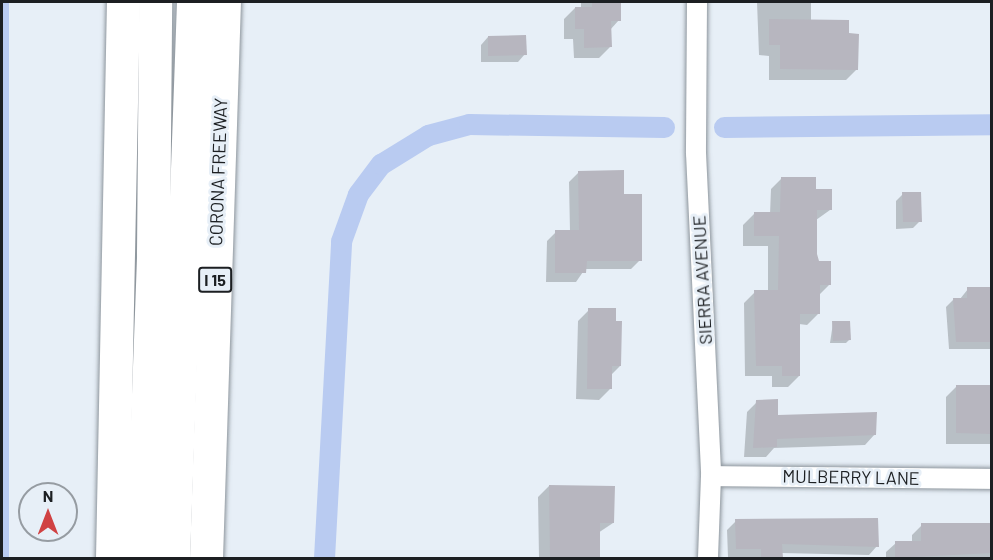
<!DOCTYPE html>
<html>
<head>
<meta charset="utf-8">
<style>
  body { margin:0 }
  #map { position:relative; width:993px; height:560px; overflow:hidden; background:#e7eff7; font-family:Barlow,sans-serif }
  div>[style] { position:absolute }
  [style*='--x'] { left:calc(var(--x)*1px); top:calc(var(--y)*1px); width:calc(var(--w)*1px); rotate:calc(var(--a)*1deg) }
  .shadow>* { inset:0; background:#0003 }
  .stream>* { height:6px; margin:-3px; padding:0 3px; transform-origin:3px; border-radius:3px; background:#b9cbf1 }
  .canal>* { height:21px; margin:-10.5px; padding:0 10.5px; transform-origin:10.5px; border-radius:10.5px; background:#b9cbf1 }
  .building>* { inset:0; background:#b7b6bf }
  .roads { filter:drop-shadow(0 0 2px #8d959c) drop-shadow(0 0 2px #8d959c) }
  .street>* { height:20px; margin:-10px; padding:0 10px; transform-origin:10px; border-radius:10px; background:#fff }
  .highway>* { height:33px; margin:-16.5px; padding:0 16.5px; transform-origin:16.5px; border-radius:16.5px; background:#fff }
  span { translate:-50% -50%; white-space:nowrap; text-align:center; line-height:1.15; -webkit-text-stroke:6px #e7eff7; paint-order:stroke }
  .shield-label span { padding:2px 4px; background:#e7eff7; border:2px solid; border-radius:4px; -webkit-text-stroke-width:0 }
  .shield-label { font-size:16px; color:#1c1f22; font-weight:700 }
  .street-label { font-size:18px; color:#1c1f22 }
  .frame { position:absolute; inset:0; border:3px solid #1c1f22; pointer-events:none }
  .north { position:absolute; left:18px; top:482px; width:60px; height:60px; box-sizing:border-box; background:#e7eff7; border:2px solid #969ca2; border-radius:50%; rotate:0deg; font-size:16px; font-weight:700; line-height:24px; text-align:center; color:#1c1f22 }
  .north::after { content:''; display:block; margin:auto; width:21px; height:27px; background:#d04142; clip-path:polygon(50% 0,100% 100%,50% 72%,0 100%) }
</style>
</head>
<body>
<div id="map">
  <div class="shadow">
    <i style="clip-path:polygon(581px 2px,619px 2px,619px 20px,610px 30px,610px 47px,599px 58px,574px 58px,573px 39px,564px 39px,564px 19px,575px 8px,581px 8px)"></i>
    <i style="clip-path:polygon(757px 2px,811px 2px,811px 21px,848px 35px,857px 69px,846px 80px,769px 80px,769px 56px,759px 55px)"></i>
    <i style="clip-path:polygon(488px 37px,525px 54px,518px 62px,481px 62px,481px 45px)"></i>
    <i style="clip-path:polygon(579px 172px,623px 196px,640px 260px,631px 269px,585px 269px,576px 282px,546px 282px,547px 241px,556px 232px,570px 232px,569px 182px)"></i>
    <i style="clip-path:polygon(782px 178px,814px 190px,830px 210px,816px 220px,815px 254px,829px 285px,818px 296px,818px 314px,807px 325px,799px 324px,799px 376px,788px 387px,772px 387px,772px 376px,745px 376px,744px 303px,755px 292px,768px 292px,768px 246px,743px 246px,743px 225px,754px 214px,770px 214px,771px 189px)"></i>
    <i style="clip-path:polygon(903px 194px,920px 221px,913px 228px,896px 229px,896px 201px)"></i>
    <i style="clip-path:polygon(992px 288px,992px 349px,949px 349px,946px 307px,954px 299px,960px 299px,968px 289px)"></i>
    <i style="clip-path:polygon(589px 310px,620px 366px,611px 375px,610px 389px,599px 400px,576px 399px,578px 321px)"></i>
    <i style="clip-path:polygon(833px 323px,850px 339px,846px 343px,830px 343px)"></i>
    <i style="clip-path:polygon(957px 386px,992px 386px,992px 444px,946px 444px,946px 397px)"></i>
    <i style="clip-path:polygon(757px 402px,777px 417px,875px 434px,865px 445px,774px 448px,766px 457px,744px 457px,747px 412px)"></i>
    <i style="clip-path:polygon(549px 486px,613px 523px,598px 533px,598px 558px,539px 558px,538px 497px)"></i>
    <i style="clip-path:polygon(736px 521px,877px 546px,869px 555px,781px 553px,781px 558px,728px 557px,727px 530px)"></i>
    <i style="clip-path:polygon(992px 524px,992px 558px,886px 558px,886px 552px,896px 543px,912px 543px,912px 535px,922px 525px)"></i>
  </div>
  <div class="stream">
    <i style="--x:6;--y:558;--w:556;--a:-90"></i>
  </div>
  <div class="canal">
    <i style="--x:724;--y:127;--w:268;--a:-0.6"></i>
    <i style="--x:324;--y:558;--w:317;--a:-86.9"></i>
    <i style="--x:341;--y:241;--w:50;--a:-70.1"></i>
    <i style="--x:358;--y:194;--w:38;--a:-53"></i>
    <i style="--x:381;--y:164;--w:55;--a:-31.7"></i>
    <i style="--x:428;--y:135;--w:42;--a:-15"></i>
    <i style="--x:469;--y:124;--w:195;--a:0.9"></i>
  </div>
  <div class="building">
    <i style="clip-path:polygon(592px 2px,621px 2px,621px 21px,611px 21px,612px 47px,584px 48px,584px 29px,575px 29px,575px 7px,592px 7px)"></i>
    <i style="clip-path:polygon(769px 19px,849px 20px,849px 33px,859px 34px,858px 70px,780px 69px,780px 45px,769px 45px)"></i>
    <i style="clip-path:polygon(526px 35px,527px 55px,488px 56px,488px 36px)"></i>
    <i style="clip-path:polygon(624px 170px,624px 194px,642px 194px,642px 261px,587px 261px,586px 273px,555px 273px,555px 230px,579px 230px,578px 171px)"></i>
    <i style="clip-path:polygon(781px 177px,816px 177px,816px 189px,832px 189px,832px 210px,817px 210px,817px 254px,819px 261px,831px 261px,831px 285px,820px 285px,820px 314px,800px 314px,800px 376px,782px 376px,782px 366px,756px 366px,754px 290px,778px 290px,779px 236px,754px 236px,754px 212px,780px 212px)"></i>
    <i style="clip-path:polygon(902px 192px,921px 192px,922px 222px,903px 222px)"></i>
    <i style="clip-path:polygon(967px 287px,992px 287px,992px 342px,956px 342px,953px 298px,967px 298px)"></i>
    <i style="clip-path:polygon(588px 308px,616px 308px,616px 321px,622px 321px,621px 366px,612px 366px,612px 389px,587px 389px)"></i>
    <i style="clip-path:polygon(832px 321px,850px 321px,851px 340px,833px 341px)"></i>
    <i style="clip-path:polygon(956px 385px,992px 385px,992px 434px,956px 433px)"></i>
    <i style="clip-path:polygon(778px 399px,778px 415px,877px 412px,876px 435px,777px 439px,777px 447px,753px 448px,756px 400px)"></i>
    <i style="clip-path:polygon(549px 485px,615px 486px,614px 523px,600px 523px,600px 558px,550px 558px)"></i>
    <i style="clip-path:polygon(878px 518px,879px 547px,782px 544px,783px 558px,761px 558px,761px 549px,736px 549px,735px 519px)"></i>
    <i style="clip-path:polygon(921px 523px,992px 523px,992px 553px,895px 558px,895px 541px,921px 541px)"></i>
  </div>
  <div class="roads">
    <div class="street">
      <i style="--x:697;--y:2;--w:151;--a:90.4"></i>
      <i style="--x:696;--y:153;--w:323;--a:87.3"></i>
      <i style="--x:711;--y:476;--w:82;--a:92.1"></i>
      <i style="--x:711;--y:476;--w:281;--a:0.6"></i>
    </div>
    <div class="highway">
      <i style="--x:112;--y:558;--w:556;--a:-88.87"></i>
      <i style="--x:142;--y:558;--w:305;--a:-87.9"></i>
      <i style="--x:153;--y:253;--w:251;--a:-89.5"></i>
      <i style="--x:173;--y:558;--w:556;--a:-87.94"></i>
      <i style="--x:206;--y:558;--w:556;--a:-88.15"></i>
    </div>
  </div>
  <div class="shield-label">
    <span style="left:215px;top:280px">I 15</span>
  </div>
  <div class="street-label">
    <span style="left:218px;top:172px;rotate:-88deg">CORONA FREEWAY</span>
    <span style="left:702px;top:280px;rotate:-93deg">SIERRA AVENUE</span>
    <span style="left:851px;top:477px;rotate:1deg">MULBERRY LANE</span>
  </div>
  <div class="frame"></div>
  <div class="north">N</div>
</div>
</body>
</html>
